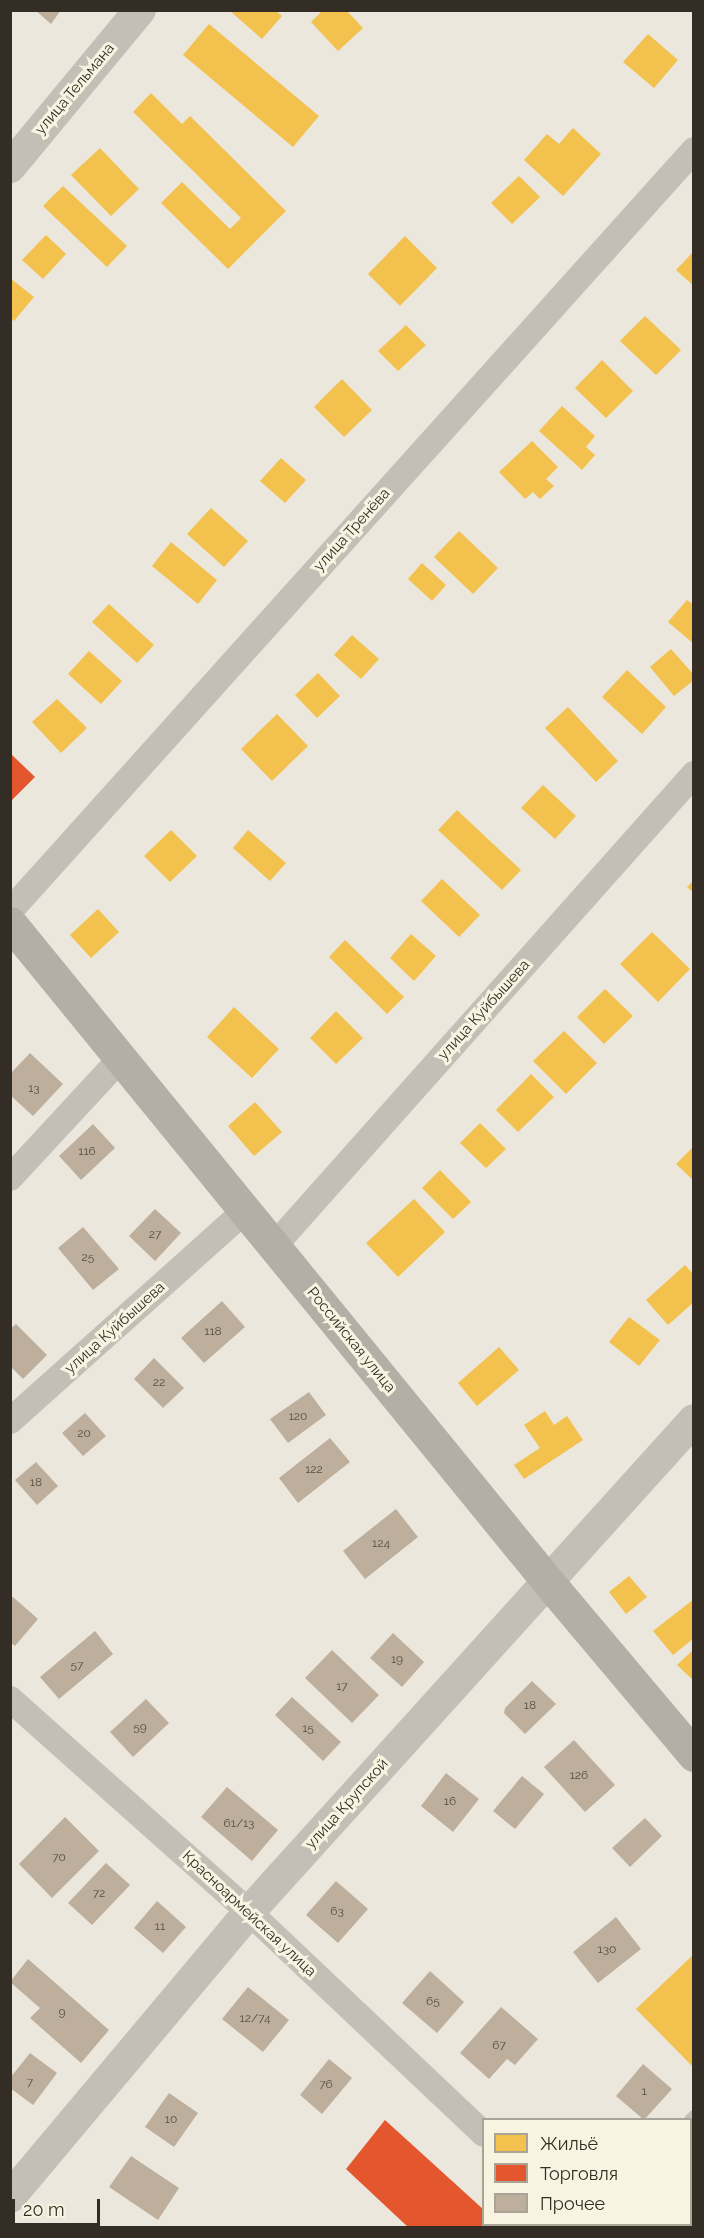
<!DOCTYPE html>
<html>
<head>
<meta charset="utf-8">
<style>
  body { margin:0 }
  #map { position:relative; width:704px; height:2238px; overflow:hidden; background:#ebe7dc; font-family:Raleway,sans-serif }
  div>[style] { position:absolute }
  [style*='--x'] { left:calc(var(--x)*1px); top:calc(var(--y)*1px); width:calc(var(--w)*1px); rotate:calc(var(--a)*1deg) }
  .homes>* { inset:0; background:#f2c14e }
  .shops>* { inset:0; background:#e4572e }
  .building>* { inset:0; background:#beaf9d }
  .service>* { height:12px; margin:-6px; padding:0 6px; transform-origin:6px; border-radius:6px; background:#c3bfb6 }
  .minor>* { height:26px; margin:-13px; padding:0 13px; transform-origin:13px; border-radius:13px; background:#c3bfb6 }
  .tertiary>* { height:32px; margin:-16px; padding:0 16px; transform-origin:16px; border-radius:16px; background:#c3bfb6 }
  .secondary>* { height:33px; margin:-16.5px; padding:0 16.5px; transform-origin:16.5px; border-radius:16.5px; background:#b4afa6 }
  span { translate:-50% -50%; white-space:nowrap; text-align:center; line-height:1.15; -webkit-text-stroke:6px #f9f4e2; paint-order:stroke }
  .number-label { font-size:12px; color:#564e43 }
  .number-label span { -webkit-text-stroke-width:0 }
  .street-label { font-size:15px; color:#332d25 }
  .frame { position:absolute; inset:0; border:12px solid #332d25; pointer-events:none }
  .legend { position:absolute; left:482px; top:2118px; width:210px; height:108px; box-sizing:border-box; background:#f9f4e2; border:2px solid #aaa496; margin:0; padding:8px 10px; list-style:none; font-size:18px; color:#332d25 }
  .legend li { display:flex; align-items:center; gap:12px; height:30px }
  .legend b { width:30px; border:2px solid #aaa496 }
  .scale { position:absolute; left:12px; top:2199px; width:88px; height:27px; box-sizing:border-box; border:3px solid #332d25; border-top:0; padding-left:8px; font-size:18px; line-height:21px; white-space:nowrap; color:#332d25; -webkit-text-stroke:4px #f9f4e2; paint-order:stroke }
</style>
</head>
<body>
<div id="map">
  <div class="homes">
    <i style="clip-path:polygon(229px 10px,275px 10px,282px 16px,262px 39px)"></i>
    <i style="clip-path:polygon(323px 10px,346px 10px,363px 28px,338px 51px,311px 22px)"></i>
    <i style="clip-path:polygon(209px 24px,319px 116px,293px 147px,183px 55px)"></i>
    <i style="clip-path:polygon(648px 34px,678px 60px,654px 88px,623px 62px)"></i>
    <i style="clip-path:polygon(151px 93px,182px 124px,190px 116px,286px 211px,228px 269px,161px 203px,182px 182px,230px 229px,241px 218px,133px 112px)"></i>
    <i style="clip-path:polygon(573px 128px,601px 154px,563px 196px,524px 160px,547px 134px,559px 144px)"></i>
    <i style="clip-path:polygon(100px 148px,139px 189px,111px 216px,71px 175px)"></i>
    <i style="clip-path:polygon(519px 176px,540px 197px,512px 224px,491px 203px)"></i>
    <i style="clip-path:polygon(63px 186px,127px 246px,107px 267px,43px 206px)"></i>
    <i style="clip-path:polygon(46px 235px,66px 254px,43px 279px,22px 260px)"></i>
    <i style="clip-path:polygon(405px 236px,437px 268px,400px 306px,368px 274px)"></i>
    <i style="clip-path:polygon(694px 251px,694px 286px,676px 270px)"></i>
    <i style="clip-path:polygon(10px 278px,34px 297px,14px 321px,10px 318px)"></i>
    <i style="clip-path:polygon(645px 316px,681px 350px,656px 375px,620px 341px)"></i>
    <i style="clip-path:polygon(406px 325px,426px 345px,398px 371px,378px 351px)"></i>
    <i style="clip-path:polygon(602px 360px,633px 391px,606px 418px,575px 388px)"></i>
    <i style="clip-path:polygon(342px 379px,372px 410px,344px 437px,314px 407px)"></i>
    <i style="clip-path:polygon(562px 406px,595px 436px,586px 447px,595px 455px,582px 470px,539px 431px)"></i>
    <i style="clip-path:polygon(532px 441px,558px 467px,546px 479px,554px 486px,540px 499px,533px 492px,525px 499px,499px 472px)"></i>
    <i style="clip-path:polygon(281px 458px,306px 480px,285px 503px,260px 481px)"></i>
    <i style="clip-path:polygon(211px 508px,248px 541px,224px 567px,187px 534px)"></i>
    <i style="clip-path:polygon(459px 531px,498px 568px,473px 594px,434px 557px)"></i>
    <i style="clip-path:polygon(171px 542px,217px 580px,198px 604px,152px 566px)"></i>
    <i style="clip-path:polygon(422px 563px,446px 585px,432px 601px,408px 579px)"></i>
    <i style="clip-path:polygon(687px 600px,694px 605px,694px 644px,668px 622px)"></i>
    <i style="clip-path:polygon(109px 604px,154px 645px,137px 663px,92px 622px)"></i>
    <i style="clip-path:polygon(352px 635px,379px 659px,361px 679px,334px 655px)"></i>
    <i style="clip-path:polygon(671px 649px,694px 675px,694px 680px,674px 696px,650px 667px)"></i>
    <i style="clip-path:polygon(89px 651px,122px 681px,101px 704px,68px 674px)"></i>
    <i style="clip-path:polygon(627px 670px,666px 707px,642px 734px,602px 697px)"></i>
    <i style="clip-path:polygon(318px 673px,340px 696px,317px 718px,295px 695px)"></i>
    <i style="clip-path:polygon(57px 699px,87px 728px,61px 753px,32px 722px)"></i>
    <i style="clip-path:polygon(568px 707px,618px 761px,596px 782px,545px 728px)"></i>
    <i style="clip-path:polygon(277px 714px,308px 746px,272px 781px,241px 749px)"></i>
    <i style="clip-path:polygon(543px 785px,576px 816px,555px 839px,521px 808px)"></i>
    <i style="clip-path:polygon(457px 810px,521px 870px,502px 890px,438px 830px)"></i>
    <i style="clip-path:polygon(171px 830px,197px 856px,170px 882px,144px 856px)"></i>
    <i style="clip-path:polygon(248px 830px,286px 863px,270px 881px,233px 848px)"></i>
    <i style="clip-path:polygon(442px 879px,480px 915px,459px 937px,421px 901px)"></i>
    <i style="clip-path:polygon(694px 880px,694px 893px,687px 887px)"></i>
    <i style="clip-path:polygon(98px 909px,119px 932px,91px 958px,70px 935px)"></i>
    <i style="clip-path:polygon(652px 932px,690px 969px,658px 1002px,620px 964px)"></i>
    <i style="clip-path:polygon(411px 934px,436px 956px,414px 981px,390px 958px)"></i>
    <i style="clip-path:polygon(345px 940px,404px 997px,387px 1014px,329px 957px)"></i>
    <i style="clip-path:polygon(605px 989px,633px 1016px,604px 1044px,577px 1017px)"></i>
    <i style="clip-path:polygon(234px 1007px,279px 1049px,252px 1078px,207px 1037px)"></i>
    <i style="clip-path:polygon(336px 1011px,363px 1038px,336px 1064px,310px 1038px)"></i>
    <i style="clip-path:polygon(564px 1031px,597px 1063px,566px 1094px,533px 1061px)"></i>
    <i style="clip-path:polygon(531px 1074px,554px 1097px,518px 1132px,496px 1110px)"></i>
    <i style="clip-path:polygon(255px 1102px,282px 1132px,254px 1156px,228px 1126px)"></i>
    <i style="clip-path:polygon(480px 1123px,506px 1149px,486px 1168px,460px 1143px)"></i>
    <i style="clip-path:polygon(694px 1146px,694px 1181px,676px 1164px)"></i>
    <i style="clip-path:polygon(440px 1170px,471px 1202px,453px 1219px,422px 1188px)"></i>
    <i style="clip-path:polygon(414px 1199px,445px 1232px,398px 1277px,366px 1243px)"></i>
    <i style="clip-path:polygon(685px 1265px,694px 1275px,694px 1302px,668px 1325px,646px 1300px)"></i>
    <i style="clip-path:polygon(629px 1317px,660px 1340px,639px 1366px,609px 1342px)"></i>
    <i style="clip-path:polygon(499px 1347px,519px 1370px,477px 1406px,458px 1383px)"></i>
    <i style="clip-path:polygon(545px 1411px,554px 1425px,567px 1416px,583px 1440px,524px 1479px,514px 1465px,540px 1448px,524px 1425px)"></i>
    <i style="clip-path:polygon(629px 1576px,647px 1597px,626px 1614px,609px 1592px)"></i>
    <i style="clip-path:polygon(694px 1599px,694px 1638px,673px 1655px,653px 1631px)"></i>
    <i style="clip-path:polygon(694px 1649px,694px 1681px,677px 1665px)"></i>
    <i style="clip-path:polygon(694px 1954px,694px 2068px,636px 2009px)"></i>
  </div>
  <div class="shops">
    <i style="clip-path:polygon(10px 753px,35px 777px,10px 802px)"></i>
    <i style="clip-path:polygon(385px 2120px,484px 2210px,484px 2224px,499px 2224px,502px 2228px,409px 2228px,346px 2169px)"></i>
  </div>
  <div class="building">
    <i style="clip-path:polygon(35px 10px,61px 10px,51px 24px)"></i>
    <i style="clip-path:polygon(30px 1053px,63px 1084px,33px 1116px,10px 1095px,10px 1074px)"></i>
    <i style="clip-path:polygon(93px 1124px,115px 1148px,81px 1180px,59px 1156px)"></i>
    <i style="clip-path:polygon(155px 1209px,181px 1233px,155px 1261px,129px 1236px)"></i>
    <i style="clip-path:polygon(83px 1227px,119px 1269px,93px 1290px,58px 1248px)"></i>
    <i style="clip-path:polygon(222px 1301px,245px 1327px,204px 1363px,181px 1338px)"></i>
    <i style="clip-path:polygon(16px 1324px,47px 1355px,23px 1379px,10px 1366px,10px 1329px)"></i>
    <i style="clip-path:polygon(154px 1358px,184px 1388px,163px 1408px,134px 1379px)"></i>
    <i style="clip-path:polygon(309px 1392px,326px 1415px,288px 1443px,270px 1419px)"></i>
    <i style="clip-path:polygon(85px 1413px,106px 1436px,83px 1456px,62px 1433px)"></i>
    <i style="clip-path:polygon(330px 1438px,350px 1462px,298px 1503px,279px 1478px)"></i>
    <i style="clip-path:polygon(36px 1462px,58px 1486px,37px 1505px,15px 1480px)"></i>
    <i style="clip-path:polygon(396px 1509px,418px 1537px,365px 1579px,343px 1551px)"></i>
    <i style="clip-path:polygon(13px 1597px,38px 1619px,15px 1646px,10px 1642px,10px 1600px)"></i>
    <i style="clip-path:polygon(95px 1631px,113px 1654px,59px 1699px,40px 1677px)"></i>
    <i style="clip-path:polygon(393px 1633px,424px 1662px,402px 1687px,370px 1658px)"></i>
    <i style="clip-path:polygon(332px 1650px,379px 1695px,352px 1723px,305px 1678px)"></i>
    <i style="clip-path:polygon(532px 1681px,556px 1704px,525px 1734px,504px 1713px,505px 1708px)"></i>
    <i style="clip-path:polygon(292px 1697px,341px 1742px,323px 1761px,275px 1715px)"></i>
    <i style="clip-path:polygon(146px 1699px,169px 1723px,133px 1757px,110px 1732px)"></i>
    <i style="clip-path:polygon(574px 1740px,615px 1785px,585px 1812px,544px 1767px)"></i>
    <i style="clip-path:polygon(446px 1773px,479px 1799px,453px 1832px,421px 1806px)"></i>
    <i style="clip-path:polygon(522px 1776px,544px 1794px,515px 1829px,493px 1811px)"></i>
    <i style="clip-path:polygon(227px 1787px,278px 1830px,252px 1861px,201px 1817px)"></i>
    <i style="clip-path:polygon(65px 1817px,99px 1851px,52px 1898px,19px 1864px)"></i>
    <i style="clip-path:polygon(645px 1818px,662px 1836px,630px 1867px,612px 1848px)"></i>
    <i style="clip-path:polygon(106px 1863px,130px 1885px,92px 1925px,68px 1903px)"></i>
    <i style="clip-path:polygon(336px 1881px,368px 1909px,338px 1943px,306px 1915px)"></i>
    <i style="clip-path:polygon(157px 1901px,186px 1927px,163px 1953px,134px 1928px)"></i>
    <i style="clip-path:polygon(616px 1917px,641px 1949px,598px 1983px,573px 1952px)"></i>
    <i style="clip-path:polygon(28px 1959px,109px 2030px,81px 2063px,30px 2018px,40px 2008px,10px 1982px)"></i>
    <i style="clip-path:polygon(430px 1971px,464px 2002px,437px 2033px,402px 2003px)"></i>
    <i style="clip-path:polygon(248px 1987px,289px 2020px,263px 2052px,222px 2019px)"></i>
    <i style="clip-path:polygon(501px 2007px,538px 2039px,515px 2065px,507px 2059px,489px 2079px,460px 2053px)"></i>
    <i style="clip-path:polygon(30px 2053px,57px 2073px,33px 2105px,10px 2088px,10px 2078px)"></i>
    <i style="clip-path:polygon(329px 2059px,352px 2078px,322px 2114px,300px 2095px)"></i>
    <i style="clip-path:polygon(643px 2064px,672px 2089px,644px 2120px,616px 2096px)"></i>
    <i style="clip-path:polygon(169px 2093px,198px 2113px,174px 2147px,145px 2127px)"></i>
    <i style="clip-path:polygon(131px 2156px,179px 2188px,158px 2220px,109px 2187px)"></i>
  </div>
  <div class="service">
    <i style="--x:690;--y:2120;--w:6;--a:-45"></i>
    <i style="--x:619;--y:2224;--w:4;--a:76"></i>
  </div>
  <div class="minor">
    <i style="--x:10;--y:911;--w:1023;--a:-48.05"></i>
    <i style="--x:10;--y:1178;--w:163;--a:-47.2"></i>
    <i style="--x:274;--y:1246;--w:632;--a:-48.34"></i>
    <i style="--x:10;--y:1421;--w:315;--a:-41.8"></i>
    <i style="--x:10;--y:1699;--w:320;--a:41.7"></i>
    <i style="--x:249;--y:1912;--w:323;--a:43.4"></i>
  </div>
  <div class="tertiary">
    <i style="--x:10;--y:167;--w:204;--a:-50.4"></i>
    <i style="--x:10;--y:2197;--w:372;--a:-50"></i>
    <i style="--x:249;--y:1912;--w:663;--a:-47.87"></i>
  </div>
  <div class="secondary">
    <i style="--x:10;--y:923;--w:852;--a:50.76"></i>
    <i style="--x:549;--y:1583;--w:225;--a:49.9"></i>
  </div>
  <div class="number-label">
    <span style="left:34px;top:1089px">13</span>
    <span style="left:87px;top:1152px">116</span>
    <span style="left:155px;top:1235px">27</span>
    <span style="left:88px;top:1258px">25</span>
    <span style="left:213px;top:1332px">118</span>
    <span style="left:159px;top:1383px">22</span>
    <span style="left:298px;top:1417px">120</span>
    <span style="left:84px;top:1434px">20</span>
    <span style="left:314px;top:1470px">122</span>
    <span style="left:36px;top:1483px">18</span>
    <span style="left:381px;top:1544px">124</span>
    <span style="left:397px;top:1660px">19</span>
    <span style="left:77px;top:1666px">57</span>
    <span style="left:342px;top:1687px">17</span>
    <span style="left:530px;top:1706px">18</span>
    <span style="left:140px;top:1728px">59</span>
    <span style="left:308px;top:1729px">15</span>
    <span style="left:579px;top:1776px">126</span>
    <span style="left:450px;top:1802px">16</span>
    <span style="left:239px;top:1824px">61/13</span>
    <span style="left:59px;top:1858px">70</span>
    <span style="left:99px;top:1894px">72</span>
    <span style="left:337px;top:1912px">63</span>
    <span style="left:160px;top:1927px">11</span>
    <span style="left:607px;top:1950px">130</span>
    <span style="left:433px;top:2002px">65</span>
    <span style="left:62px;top:2013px">9</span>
    <span style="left:255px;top:2019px">12/74</span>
    <span style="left:499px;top:2046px">67</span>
    <span style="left:30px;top:2083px">7</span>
    <span style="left:326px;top:2085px">76</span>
    <span style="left:644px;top:2092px">1</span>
    <span style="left:171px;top:2120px">10</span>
  </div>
  <div class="street-label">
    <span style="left:75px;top:89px;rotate:-50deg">улица Тельмана</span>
    <span style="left:352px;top:530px;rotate:-48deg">улица Тренёва</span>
    <span style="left:484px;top:1010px;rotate:-48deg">улица Куйбышева</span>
    <span style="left:115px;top:1328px;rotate:-42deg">улица Куйбышева</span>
    <span style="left:351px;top:1340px;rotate:51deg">Российская улица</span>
    <span style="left:347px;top:1804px;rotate:-48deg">улица Крупской</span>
    <span style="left:249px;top:1914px;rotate:43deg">Красноармейская улица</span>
  </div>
  <div class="frame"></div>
  <ul class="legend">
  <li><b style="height:16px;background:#f2c14e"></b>Жильё</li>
  <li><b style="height:16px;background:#e4572e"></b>Торговля</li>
  <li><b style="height:16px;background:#beaf9d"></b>Прочее</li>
  </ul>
  <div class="scale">20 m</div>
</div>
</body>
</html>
